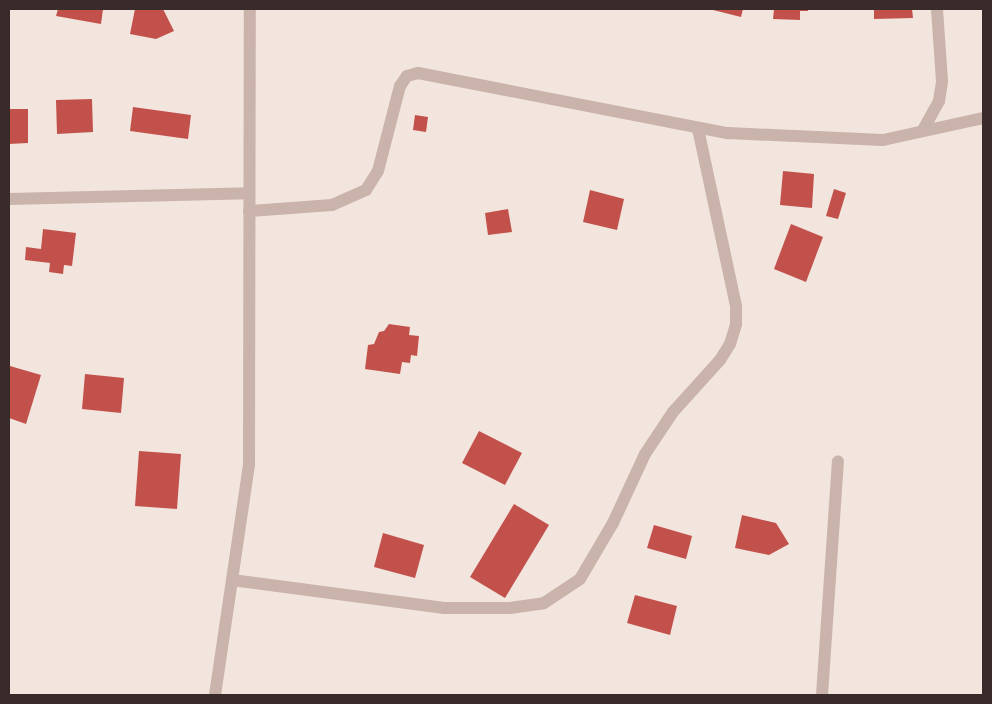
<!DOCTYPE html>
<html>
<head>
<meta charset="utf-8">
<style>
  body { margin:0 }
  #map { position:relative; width:992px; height:704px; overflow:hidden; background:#f2e5de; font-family:Figtree,sans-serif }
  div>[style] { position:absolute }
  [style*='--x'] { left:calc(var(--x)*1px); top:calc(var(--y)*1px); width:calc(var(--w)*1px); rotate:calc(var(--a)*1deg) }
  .building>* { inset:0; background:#c3514b }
  .minor>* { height:12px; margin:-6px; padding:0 6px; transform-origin:6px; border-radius:6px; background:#cab3aa }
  span { translate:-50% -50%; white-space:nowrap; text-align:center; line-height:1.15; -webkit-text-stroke:5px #faf0ea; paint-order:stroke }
  .frame { position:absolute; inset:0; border:10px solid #382b29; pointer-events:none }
</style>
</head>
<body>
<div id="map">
  <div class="building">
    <i style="clip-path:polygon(58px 9px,103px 9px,101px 24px,56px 16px)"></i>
    <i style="clip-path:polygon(135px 9px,163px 9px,174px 31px,156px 39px,130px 34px)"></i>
    <i style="clip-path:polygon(709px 9px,743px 9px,741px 17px)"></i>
    <i style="clip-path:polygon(774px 9px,808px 9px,808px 11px,800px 11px,800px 20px,773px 19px)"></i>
    <i style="clip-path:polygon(874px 9px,912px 9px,913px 18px,874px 19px)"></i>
    <i style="clip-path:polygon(92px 99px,93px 132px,57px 134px,56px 100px)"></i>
    <i style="clip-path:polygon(133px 107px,191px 115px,188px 139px,130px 131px)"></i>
    <i style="clip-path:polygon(9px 109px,28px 109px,28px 143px,9px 144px)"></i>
    <i style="clip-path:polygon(415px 115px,428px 117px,426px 132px,413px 130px)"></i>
    <i style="clip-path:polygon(783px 171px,814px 174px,812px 208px,780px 205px)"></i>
    <i style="clip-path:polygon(834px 189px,846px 193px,838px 219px,826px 216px)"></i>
    <i style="clip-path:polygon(590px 190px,624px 199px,617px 230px,583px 222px)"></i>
    <i style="clip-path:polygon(508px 209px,512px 232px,488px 235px,485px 213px)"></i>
    <i style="clip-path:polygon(791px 224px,823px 237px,806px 282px,774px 269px)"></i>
    <i style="clip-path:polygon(43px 229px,76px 233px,72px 266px,64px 265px,63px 274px,49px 272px,50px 263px,25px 260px,26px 247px,41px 249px)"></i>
    <i style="clip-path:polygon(389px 324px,410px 327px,409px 335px,419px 336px,417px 356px,411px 355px,410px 363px,402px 362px,400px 374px,365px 369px,368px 345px,374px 344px,379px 332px,384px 331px)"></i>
    <i style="clip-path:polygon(10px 366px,41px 375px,26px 424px,9px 418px)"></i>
    <i style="clip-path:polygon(85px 374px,124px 378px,121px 413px,82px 409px)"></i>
    <i style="clip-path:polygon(479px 431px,522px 453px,505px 485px,462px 463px)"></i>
    <i style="clip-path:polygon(139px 451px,181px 454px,177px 509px,135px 506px)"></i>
    <i style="clip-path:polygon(514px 504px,549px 525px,505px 598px,470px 577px)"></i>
    <i style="clip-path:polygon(742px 515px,776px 523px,789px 544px,769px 555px,735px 548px)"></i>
    <i style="clip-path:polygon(654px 525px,692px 536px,686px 559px,647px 548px)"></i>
    <i style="clip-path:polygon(383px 533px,424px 545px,415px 578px,374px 567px)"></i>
    <i style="clip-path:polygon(635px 595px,677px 606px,670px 635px,627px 623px)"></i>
  </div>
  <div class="minor">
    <i style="--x:923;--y:130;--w:33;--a:-61"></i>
    <i style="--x:939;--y:101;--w:20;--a:-81"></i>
    <i style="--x:942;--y:81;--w:72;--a:-94"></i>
    <i style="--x:9;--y:199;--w:240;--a:-1.4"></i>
    <i style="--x:249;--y:211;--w:83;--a:-4.1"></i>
    <i style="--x:332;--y:205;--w:37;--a:-24"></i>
    <i style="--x:366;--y:190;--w:22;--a:-58"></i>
    <i style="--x:378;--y:171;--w:88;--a:-75.5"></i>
    <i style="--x:400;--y:86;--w:12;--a:-55"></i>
    <i style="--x:407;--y:76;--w:11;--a:-15"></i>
    <i style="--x:418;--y:73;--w:316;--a:11"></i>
    <i style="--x:728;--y:133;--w:155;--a:2.6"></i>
    <i style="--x:883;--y:140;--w:102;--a:-12.4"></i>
    <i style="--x:232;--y:580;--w:214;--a:7.5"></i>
    <i style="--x:444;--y:608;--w:66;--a:0"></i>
    <i style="--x:510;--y:608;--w:34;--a:-8"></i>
    <i style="--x:544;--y:603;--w:43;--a:-33.7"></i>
    <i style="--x:580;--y:579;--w:65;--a:-59.5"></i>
    <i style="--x:613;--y:523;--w:76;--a:-65.1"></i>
    <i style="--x:645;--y:454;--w:50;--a:-56.3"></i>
    <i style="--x:673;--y:412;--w:70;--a:-47.9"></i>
    <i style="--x:720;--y:360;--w:19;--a:-58"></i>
    <i style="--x:730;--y:344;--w:21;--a:-73"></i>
    <i style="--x:736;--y:324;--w:18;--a:-90"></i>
    <i style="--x:736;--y:306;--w:181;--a:-102.1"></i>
    <i style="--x:215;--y:695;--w:233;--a:-81.6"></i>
    <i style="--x:249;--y:464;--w:455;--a:-89.9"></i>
    <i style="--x:822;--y:695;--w:234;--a:-86.1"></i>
  </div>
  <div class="frame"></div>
</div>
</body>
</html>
